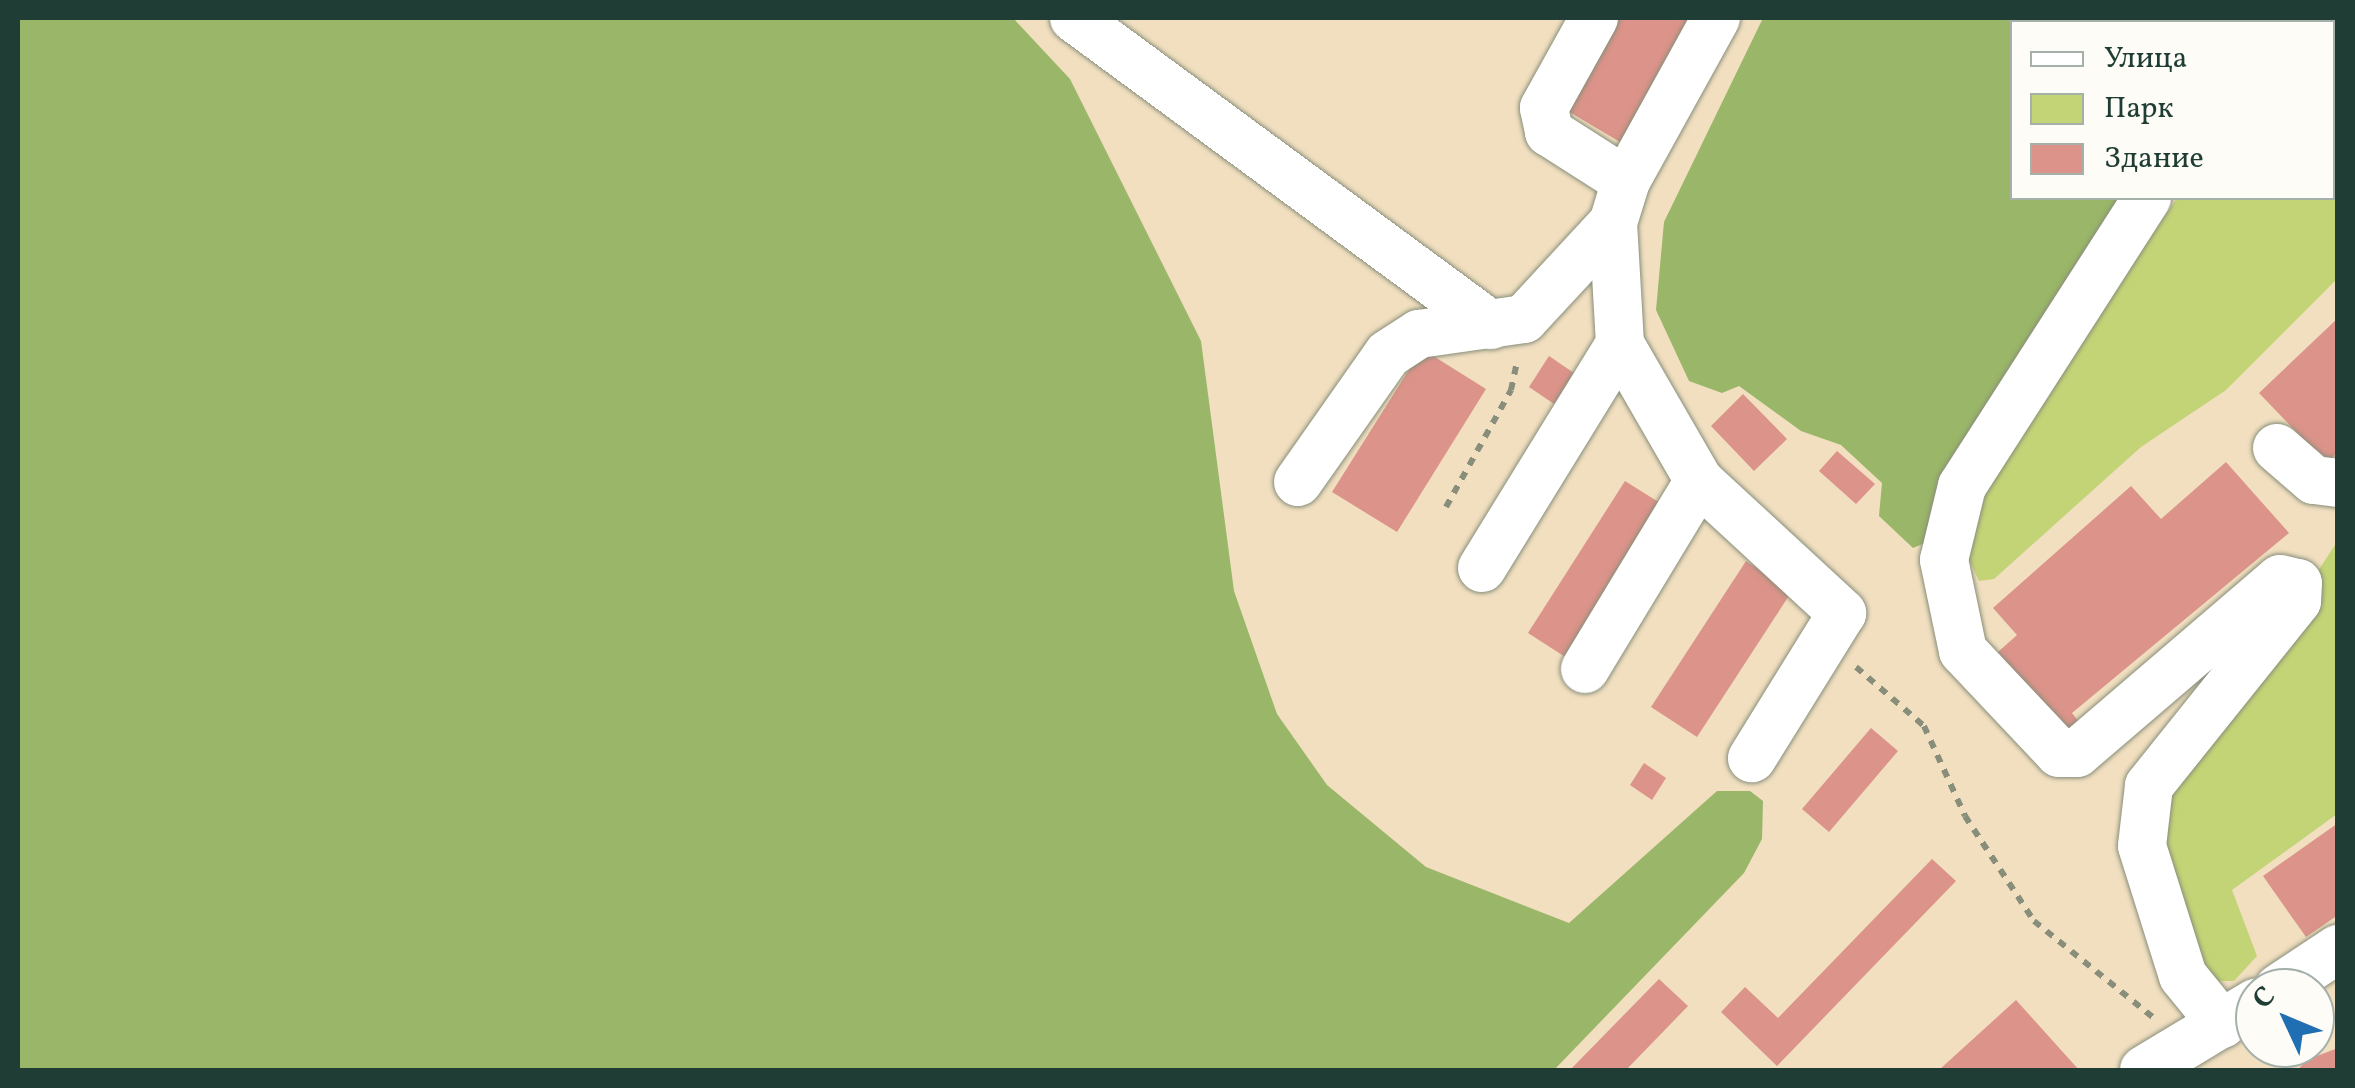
<!DOCTYPE html>
<html>
<head>
<meta charset="utf-8">
<style>
  body { margin:0 }
  #map { position:relative; width:2355px; height:1088px; overflow:hidden; background:#f1dfc0; font-family:Vollkorn,serif }
  div>[style] { position:absolute }
  [style*='--x'] { left:calc(var(--x)*1px); top:calc(var(--y)*1px); width:calc(var(--w)*1px); rotate:calc(var(--a)*1deg) }
  .green>* { inset:0; background:#c3d477 }
  .forest>* { inset:0; background:#9ab668 }
  .building>* { inset:0; background:#db938a }
  .path>* { height:6px; margin-top:-3px; transform-origin:0; background:repeating-linear-gradient(90deg,#888e7a 0 8px,transparent 0 16px) }
  .roads { filter:drop-shadow(0 0 2px #888e7a) drop-shadow(0 0 2px #888e7a) }
  .minor>* { height:48px; margin:-24px; padding:0 24px; transform-origin:24px; border-radius:24px; background:#fff }
  span { translate:-50% -50%; white-space:nowrap; text-align:center; line-height:1.15; -webkit-text-stroke:9px #fdfcf7; paint-order:stroke }
  .frame { position:absolute; inset:0; border:20px solid #1f3d34; pointer-events:none }
  .legend { position:absolute; left:2010px; top:20px; width:325px; height:180px; box-sizing:border-box; background:#fdfcf7; border:2px solid #a4b0a9; margin:0; padding:12px 18px; list-style:none; font-size:30px; color:#1f3d34 }
  .legend li { display:flex; align-items:center; gap:20px; height:50px }
  .legend b { width:50px; border:2px solid #a4b0a9 }
  .north { position:absolute; left:2235px; top:968px; width:100px; height:100px; box-sizing:border-box; background:#fdfcf7; border:2px solid #a4b0a9; border-radius:50%; rotate:314deg; font-size:28px; font-weight:700; line-height:40px; text-align:center; color:#1f3d34 }
  .north::after { content:''; display:block; margin:auto; width:35px; height:45px; background:#1f6fb2; clip-path:polygon(50% 0,100% 100%,50% 72%,0 100%) }
</style>
</head>
<body>
<div id="map">
  <div class="green">
    <i style="clip-path:polygon(2297px 18px,2337px 18px,2337px 279px,2226px 390px,2141px 447px,1994px 579px,1979px 581px,1963px 547px,1980px 492px,2177px 198px,2332px 198px,2332px 22px)"></i>
    <i style="clip-path:polygon(2337px 542px,2337px 814px,2232px 890px,2257px 956px,2234px 981px,2218px 981px,2201px 965px,2165px 860px,2171px 794px)"></i>
  </div>
  <div class="forest">
    <i style="clip-path:polygon(18px 18px,1013px 18px,1070px 79px,1201px 341px,1234px 591px,1277px 714px,1327px 785px,1426px 867px,1569px 923px,1717px 791px,1750px 791px,1763px 801px,1762px 839px,1744px 873px,1554px 1070px,18px 1070px)"></i>
    <i style="clip-path:polygon(1763px 18px,2094px 18px,2012px 22px,2012px 198px,2120px 198px,1946px 466px,1925px 543px,1913px 548px,1879px 516px,1882px 483px,1841px 445px,1801px 431px,1739px 386px,1722px 393px,1689px 381px,1656px 310px,1664px 222px)"></i>
  </div>
  <div class="building">
    <i style="clip-path:polygon(1615px 18px,1695px 18px,1620px 142px,1561px 107px)"></i>
    <i style="clip-path:polygon(2120px 18px,2236px 18px,2117px 22px)"></i>
    <i style="clip-path:polygon(2338px 318px,2338px 452px,2326px 463px,2259px 393px)"></i>
    <i style="clip-path:polygon(1422px 349px,1486px 389px,1397px 532px,1332px 492px)"></i>
    <i style="clip-path:polygon(1549px 356px,1574px 373px,1554px 404px,1529px 387px)"></i>
    <i style="clip-path:polygon(1743px 394px,1787px 439px,1754px 471px,1711px 426px)"></i>
    <i style="clip-path:polygon(1837px 451px,1875px 484px,1856px 504px,1819px 471px)"></i>
    <i style="clip-path:polygon(2226px 462px,2289px 533px,2072px 713px,2079px 722px,2068px 732px,1998px 652px,2017px 635px,1993px 608px,2131px 486px,2161px 519px)"></i>
    <i style="clip-path:polygon(1625px 481px,1668px 508px,1570px 660px,1528px 633px)"></i>
    <i style="clip-path:polygon(1746px 561px,1792px 591px,1697px 737px,1651px 707px)"></i>
    <i style="clip-path:polygon(1871px 728px,1898px 751px,1829px 832px,1802px 809px)"></i>
    <i style="clip-path:polygon(1644px 763px,1666px 778px,1652px 800px,1630px 785px)"></i>
    <i style="clip-path:polygon(2338px 823px,2338px 915px,2306px 937px,2263px 876px)"></i>
    <i style="clip-path:polygon(1932px 859px,1956px 881px,1777px 1066px,1721px 1012px,1745px 987px,1778px 1018px)"></i>
    <i style="clip-path:polygon(1659px 979px,1688px 1006px,1626px 1070px,1570px 1070px)"></i>
    <i style="clip-path:polygon(2016px 1000px,2079px 1070px,1939px 1070px)"></i>
    <i style="clip-path:polygon(2338px 1048px,2338px 1070px,2297px 1070px,2309px 1059px)"></i>
  </div>
  <div class="path">
    <i style="--x:1446;--y:507;--w:134;--a:-60.9"></i>
    <i style="--x:1511;--y:390;--w:30;--a:-78"></i>
    <i style="--x:1856;--y:667;--w:90;--a:40.9"></i>
    <i style="--x:1924;--y:726;--w:99;--a:65.5"></i>
    <i style="--x:1965;--y:816;--w:126;--a:56.7"></i>
    <i style="--x:2034;--y:921;--w:156;--a:39"></i>
  </div>
  <div class="roads">
    <div class="minor">
      <i style="--x:1074;--y:18;--w:518;--a:36.36"></i>
      <i style="--x:1594;--y:18;--w:103;--a:119.1"></i>
      <i style="--x:1544;--y:108;--w:25;--a:78"></i>
      <i style="--x:1549;--y:132;--w:91;--a:32.5"></i>
      <i style="--x:2261;--y:22;--w:5;--a:-53"></i>
      <i style="--x:2147;--y:198;--w:342;--a:122.7"></i>
      <i style="--x:1962;--y:486;--w:76;--a:103.7"></i>
      <i style="--x:1944;--y:560;--w:93;--a:78.2"></i>
      <i style="--x:1963;--y:651;--w:140;--a:46.7"></i>
      <i style="--x:2059;--y:753;--w:18;--a:0"></i>
      <i style="--x:2077;--y:753;--w:267;--a:-40.6"></i>
      <i style="--x:2280;--y:579;--w:18;--a:13"></i>
      <i style="--x:2298;--y:583;--w:18;--a:93"></i>
      <i style="--x:2297;--y:601;--w:237;--a:128.7"></i>
      <i style="--x:2149;--y:786;--w:60;--a:96.7"></i>
      <i style="--x:2142;--y:846;--w:136;--a:72.5"></i>
      <i style="--x:2183;--y:976;--w:62;--a:50.9"></i>
      <i style="--x:1620;--y:344;--w:158;--a:60"></i>
      <i style="--x:1699;--y:481;--w:195;--a:42.7"></i>
      <i style="--x:1842;--y:613;--w:171;--a:121.8"></i>
      <i style="--x:2277;--y:448;--w:49;--a:40.9"></i>
      <i style="--x:2314;--y:480;--w:24;--a:7"></i>
      <i style="--x:1298;--y:482;--w:156;--a:-54.9"></i>
      <i style="--x:1388;--y:354;--w:37;--a:-33"></i>
      <i style="--x:1419;--y:334;--w:106;--a:-8.1"></i>
      <i style="--x:1524;--y:319;--w:131;--a:-47.2"></i>
      <i style="--x:1482;--y:568;--w:263;--a:-58.4"></i>
      <i style="--x:1620;--y:344;--w:121;--a:-93.3"></i>
      <i style="--x:1613;--y:223;--w:44;--a:-72.8"></i>
      <i style="--x:1626;--y:181;--w:186;--a:-61.1"></i>
      <i style="--x:1585;--y:669;--w:220;--a:-58.8"></i>
      <i style="--x:2279;--y:988;--w:71;--a:-33.5"></i>
      <i style="--x:2144;--y:1070;--w:130;--a:-31.1"></i>
    </div>
  </div>
  <div class="frame"></div>
  <ul class="legend">
  <li><b style="height:12px;background:#fff"></b>Улица</li>
  <li><b style="height:28px;background:#c3d477"></b>Парк</li>
  <li><b style="height:28px;background:#db938a"></b>Здание</li>
  </ul>
  <div class="north">С</div>
</div>
</body>
</html>
